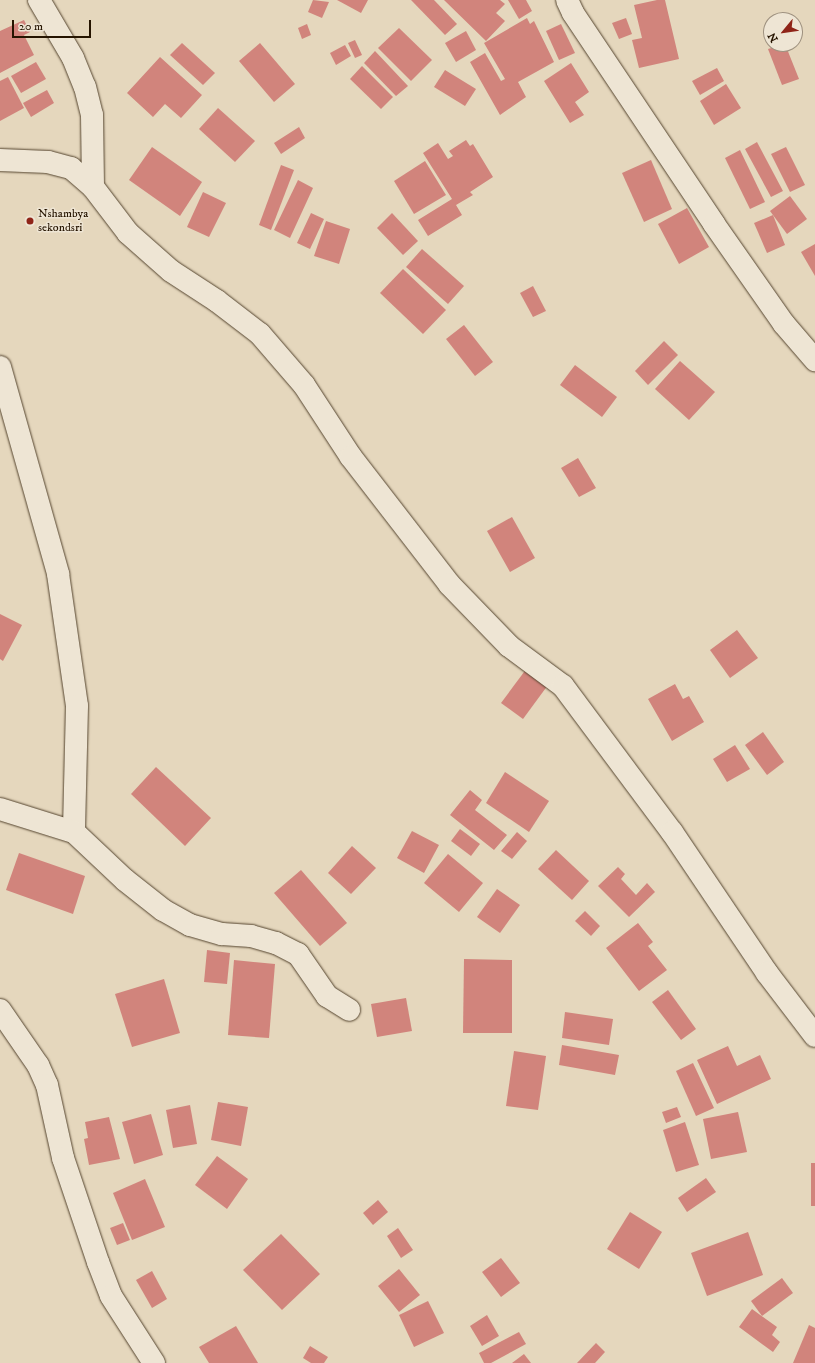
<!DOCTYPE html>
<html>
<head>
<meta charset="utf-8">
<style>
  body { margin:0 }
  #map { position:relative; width:815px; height:1363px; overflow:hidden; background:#e5d7bd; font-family:"IM FELL DW Pica",serif }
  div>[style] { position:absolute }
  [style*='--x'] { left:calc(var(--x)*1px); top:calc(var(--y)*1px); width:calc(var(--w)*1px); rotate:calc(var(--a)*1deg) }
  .building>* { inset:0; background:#d1847c }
  .roads { filter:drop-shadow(0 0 1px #55452f) drop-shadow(0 0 1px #55452f) }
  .minor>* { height:22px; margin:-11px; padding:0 11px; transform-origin:11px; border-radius:11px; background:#eee5d4 }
  .dots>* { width:11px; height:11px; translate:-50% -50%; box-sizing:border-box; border:2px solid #eee5d4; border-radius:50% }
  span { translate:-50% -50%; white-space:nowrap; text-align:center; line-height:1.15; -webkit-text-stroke:3px #eee5d4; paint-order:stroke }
  .poi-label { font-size:12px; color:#251400 }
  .left { translate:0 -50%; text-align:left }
  .north { position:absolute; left:763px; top:12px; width:40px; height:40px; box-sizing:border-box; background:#eee5d4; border:1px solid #9e917f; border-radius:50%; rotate:241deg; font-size:11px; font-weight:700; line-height:16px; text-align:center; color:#251400 }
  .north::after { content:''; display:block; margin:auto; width:14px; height:18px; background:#8f2418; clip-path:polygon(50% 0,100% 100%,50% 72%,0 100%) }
  .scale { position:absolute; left:12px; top:20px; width:79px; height:18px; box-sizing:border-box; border:2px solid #251400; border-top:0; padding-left:5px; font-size:12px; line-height:14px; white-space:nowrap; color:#251400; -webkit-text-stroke:3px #eee5d4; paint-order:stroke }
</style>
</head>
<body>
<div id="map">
  <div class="building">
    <i style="clip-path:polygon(313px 0,329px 2px,322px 18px,308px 12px)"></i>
    <i style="clip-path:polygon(337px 0,368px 0,361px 13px)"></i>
    <i style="clip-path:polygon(411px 0,434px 0,457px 24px,445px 35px)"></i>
    <i style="clip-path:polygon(444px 0,500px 0,505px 4px,496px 13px,505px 21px,486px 41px)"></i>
    <i style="clip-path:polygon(508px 0,526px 0,532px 11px,519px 19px)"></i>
    <i style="clip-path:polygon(657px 0,665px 0,679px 59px,639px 68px,632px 40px,642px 38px,634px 5px)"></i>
    <i style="clip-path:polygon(527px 18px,530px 24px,534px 21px,554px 62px,518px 82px,526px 97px,500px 115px,470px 62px,485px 53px,501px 81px,505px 79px,484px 43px)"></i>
    <i style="clip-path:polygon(626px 18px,632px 34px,619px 39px,612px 23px)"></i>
    <i style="clip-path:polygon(24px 20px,30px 32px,24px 35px,34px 55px,0 73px,0 31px)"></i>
    <i style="clip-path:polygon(307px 24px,311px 35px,302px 39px,298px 28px)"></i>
    <i style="clip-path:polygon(561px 24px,575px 53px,559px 60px,546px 31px)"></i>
    <i style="clip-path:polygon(399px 28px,432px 60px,411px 81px,378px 48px)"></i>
    <i style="clip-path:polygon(466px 31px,476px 50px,456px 62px,445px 43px)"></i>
    <i style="clip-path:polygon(355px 40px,362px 55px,355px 58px,348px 43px)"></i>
    <i style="clip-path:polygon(182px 43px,215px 73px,203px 85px,170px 55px)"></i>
    <i style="clip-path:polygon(260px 43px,295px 84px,274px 102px,239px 61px)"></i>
    <i style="clip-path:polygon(785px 44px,799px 79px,782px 85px,768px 49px)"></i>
    <i style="clip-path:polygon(345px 45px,351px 56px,336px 65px,330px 53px)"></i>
    <i style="clip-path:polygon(375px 51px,408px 86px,396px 96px,364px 63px)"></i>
    <i style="clip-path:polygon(160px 57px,202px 95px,181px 118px,165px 104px,153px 117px,127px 93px)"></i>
    <i style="clip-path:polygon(36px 62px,46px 79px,21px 93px,11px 76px)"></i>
    <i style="clip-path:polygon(571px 63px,589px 92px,575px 102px,584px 115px,570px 123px,544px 81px)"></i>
    <i style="clip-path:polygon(362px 66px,393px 97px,381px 109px,350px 79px)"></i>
    <i style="clip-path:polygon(717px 68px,724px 81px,700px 95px,692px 81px)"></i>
    <i style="clip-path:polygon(445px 70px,476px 89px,465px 106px,434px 87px)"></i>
    <i style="clip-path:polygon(8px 77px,24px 108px,0 121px,0 81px)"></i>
    <i style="clip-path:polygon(726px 84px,741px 108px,714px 125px,700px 101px)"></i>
    <i style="clip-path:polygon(47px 90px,54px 103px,31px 117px,23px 103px)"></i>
    <i style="clip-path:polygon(218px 108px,255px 141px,235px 162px,199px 129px)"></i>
    <i style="clip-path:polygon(299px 127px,305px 138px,281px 154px,274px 143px)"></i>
    <i style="clip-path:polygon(466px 140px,470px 146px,473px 144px,493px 177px,470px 192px,473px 195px,456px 205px,462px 215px,428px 236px,418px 220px,452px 199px,423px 153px,438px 143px,448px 159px,453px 156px,449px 151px)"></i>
    <i style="clip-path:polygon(757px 142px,783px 191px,771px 197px,745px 149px)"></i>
    <i style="clip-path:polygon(152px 147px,202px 182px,180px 216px,129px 180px)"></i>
    <i style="clip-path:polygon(786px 147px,805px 185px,790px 192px,771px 154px)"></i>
    <i style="clip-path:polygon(740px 150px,765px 202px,750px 209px,725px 158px)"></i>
    <i style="clip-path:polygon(651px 160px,672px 209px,644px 222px,622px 173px)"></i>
    <i style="clip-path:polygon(425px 161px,446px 195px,414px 214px,394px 181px)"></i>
    <i style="clip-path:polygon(281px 165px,294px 170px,271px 230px,259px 225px)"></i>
    <i style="clip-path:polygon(298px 180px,313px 188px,290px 238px,274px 230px)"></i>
    <i style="clip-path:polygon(203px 192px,226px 203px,209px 237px,187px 227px)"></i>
    <i style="clip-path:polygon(790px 196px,807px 219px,787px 234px,770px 211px)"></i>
    <i style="clip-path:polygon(687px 208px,709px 247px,679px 264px,658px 224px)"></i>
    <i style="clip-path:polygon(311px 213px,324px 219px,310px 249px,297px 243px)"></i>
    <i style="clip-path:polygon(392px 213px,418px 241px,403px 255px,377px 228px)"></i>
    <i style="clip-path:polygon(773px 215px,785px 245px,767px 253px,754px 223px)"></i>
    <i style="clip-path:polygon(326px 221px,350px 229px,339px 264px,314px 256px)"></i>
    <i style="clip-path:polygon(815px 244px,815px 276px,801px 252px)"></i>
    <i style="clip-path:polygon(422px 249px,464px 286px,448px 304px,406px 267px)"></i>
    <i style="clip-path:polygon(403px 269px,446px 310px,423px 334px,380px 293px)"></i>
    <i style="clip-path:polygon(533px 286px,546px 311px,533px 317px,520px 293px)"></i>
    <i style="clip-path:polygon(464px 325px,493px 362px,475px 376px,446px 339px)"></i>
    <i style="clip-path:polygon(664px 341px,678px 355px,648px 385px,635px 371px)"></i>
    <i style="clip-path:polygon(680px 361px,715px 392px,689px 420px,655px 389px)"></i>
    <i style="clip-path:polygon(575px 365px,617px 397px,602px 417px,560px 385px)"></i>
    <i style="clip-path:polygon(578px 458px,596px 488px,579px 497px,561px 468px)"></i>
    <i style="clip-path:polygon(512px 517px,535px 558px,510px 572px,487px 531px)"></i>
    <i style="clip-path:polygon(0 614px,22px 625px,3px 661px,0 659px)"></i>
    <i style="clip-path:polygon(737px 630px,758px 658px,730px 678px,710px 650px)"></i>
    <i style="clip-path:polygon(527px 668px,548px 685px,523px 719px,501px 703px)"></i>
    <i style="clip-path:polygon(675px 684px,683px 699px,689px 696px,704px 722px,672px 741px,648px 699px)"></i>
    <i style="clip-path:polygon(763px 732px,784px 762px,767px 775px,745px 745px)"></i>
    <i style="clip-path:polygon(735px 745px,750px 769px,727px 782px,713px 759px)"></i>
    <i style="clip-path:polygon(156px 767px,211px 818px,185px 846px,131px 794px)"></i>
    <i style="clip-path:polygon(505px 772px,549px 801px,529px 832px,486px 803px)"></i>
    <i style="clip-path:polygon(470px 790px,482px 800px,475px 810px,507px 835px,494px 850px,450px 815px)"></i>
    <i style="clip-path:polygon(460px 829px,480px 844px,471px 856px,451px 841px)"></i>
    <i style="clip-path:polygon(412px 831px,439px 845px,424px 873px,397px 858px)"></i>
    <i style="clip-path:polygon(517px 832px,527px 841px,512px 859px,501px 851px)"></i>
    <i style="clip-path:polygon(352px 846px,376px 868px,351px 894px,328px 873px)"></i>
    <i style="clip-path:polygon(556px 850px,589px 881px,572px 900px,538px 869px)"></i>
    <i style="clip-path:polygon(19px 853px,85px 876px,73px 914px,6px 890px)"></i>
    <i style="clip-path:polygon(448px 854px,483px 883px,459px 912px,424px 883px)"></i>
    <i style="clip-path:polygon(618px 867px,625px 874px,621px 879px,636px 895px,647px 883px,655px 892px,629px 917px,598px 886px)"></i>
    <i style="clip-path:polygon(301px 870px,347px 923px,320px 946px,274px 893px)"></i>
    <i style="clip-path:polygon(497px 889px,520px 905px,500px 933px,477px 917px)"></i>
    <i style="clip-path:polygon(585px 911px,600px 926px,591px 936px,575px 921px)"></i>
    <i style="clip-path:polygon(638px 923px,653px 942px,648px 946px,667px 970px,639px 991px,606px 948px)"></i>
    <i style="clip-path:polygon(207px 950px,230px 953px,227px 984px,204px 982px)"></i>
    <i style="clip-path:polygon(464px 959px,512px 960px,512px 1033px,463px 1033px)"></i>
    <i style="clip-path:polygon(234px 960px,275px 964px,269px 1038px,228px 1035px)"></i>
    <i style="clip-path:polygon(164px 979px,180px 1033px,132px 1047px,115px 994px)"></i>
    <i style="clip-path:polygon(668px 990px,696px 1029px,681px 1040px,652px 1002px)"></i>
    <i style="clip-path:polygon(406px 998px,412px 1031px,377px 1037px,371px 1004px)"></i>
    <i style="clip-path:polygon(565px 1012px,613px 1019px,609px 1045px,562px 1038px)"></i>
    <i style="clip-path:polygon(562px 1045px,619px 1055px,615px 1075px,559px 1065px)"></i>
    <i style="clip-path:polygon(728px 1046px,737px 1066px,760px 1055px,771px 1079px,717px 1104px,697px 1060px)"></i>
    <i style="clip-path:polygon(514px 1051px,546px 1056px,538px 1110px,506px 1106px)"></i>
    <i style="clip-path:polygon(693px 1063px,714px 1108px,696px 1116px,676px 1071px)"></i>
    <i style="clip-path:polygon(218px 1102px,248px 1107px,241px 1146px,211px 1140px)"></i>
    <i style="clip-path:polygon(190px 1105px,197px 1144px,173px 1148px,166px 1110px)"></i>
    <i style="clip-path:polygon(677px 1107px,681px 1117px,666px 1123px,662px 1112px)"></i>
    <i style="clip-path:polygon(738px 1112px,747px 1152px,711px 1159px,703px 1119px)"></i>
    <i style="clip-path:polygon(151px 1114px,163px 1155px,134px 1164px,122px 1122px)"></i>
    <i style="clip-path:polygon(109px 1117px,120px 1159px,89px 1165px,84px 1139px,88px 1138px,85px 1122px)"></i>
    <i style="clip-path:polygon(685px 1122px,699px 1165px,676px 1172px,663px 1130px)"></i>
    <i style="clip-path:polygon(217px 1156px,248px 1179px,227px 1209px,195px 1185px)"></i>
    <i style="clip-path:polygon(811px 1163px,815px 1163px,815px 1206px,811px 1206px)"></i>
    <i style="clip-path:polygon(706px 1178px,716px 1192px,687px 1212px,678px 1198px)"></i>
    <i style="clip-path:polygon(145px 1179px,165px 1227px,132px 1240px,113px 1193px)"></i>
    <i style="clip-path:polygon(378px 1200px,388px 1212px,373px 1225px,363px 1213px)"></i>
    <i style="clip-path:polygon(630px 1212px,662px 1232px,639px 1269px,607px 1249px)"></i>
    <i style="clip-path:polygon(123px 1223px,130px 1240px,117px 1245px,110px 1228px)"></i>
    <i style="clip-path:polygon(398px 1228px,413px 1250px,401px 1258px,387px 1236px)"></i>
    <i style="clip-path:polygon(748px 1232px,763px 1275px,707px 1296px,691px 1253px)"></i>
    <i style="clip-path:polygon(281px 1234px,320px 1274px,282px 1310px,243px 1270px)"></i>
    <i style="clip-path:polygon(501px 1258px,520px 1283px,501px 1297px,482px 1272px)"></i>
    <i style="clip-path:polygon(399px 1269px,420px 1295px,399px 1312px,378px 1286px)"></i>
    <i style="clip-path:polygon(152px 1271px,167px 1299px,152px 1308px,136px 1280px)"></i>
    <i style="clip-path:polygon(782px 1278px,793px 1293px,762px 1316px,751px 1301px)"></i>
    <i style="clip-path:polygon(428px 1301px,444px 1333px,414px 1347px,399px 1315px)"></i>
    <i style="clip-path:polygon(752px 1309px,777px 1327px,772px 1335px,780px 1342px,773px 1352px,739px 1327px)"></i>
    <i style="clip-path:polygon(487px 1315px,499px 1336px,482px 1346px,470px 1326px)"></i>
    <i style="clip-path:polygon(809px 1325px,815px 1328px,815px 1363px,793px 1363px)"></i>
    <i style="clip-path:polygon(236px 1326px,258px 1363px,209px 1363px,199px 1347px)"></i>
    <i style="clip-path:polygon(519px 1332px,526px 1344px,491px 1363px,484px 1363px,479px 1353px)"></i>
    <i style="clip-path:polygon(596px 1343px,605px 1352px,595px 1363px,577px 1363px)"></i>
    <i style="clip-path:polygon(310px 1346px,328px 1357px,324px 1363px,311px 1363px,303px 1358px)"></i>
    <i style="clip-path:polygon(524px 1354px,531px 1363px,512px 1363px)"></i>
  </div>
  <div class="roads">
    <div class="minor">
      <i style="--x:39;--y:0;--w:67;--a:59.6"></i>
      <i style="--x:73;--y:58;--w:31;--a:68"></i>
      <i style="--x:85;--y:87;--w:29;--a:76"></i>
      <i style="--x:92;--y:115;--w:72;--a:89.2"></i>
      <i style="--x:567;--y:0;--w:14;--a:65"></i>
      <i style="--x:573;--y:13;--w:254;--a:56.2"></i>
      <i style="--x:714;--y:224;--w:122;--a:55"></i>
      <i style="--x:784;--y:324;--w:48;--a:49.3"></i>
      <i style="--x:0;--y:160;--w:48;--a:2.4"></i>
      <i style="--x:48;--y:162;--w:24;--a:15"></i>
      <i style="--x:71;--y:168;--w:29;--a:41"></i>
      <i style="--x:93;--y:187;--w:58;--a:52.7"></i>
      <i style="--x:128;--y:233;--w:57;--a:41.5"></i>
      <i style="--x:171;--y:271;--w:55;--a:33.1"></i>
      <i style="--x:217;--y:301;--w:54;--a:37.5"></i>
      <i style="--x:260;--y:334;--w:67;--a:49.2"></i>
      <i style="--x:304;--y:385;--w:86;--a:56.9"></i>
      <i style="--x:351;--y:457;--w:160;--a:52.3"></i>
      <i style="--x:449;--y:584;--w:86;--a:45.9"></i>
      <i style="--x:509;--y:646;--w:67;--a:36.5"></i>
      <i style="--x:563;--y:686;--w:182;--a:53.3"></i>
      <i style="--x:672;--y:832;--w:170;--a:56"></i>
      <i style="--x:767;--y:973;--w:79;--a:52.7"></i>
      <i style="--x:0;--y:367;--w:215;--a:74.3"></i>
      <i style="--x:58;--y:574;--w:133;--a:81.8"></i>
      <i style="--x:77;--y:706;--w:126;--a:91.4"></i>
      <i style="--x:0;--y:809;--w:77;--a:17.3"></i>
      <i style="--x:74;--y:832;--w:70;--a:43.3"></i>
      <i style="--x:125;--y:880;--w:48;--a:38.3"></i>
      <i style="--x:163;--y:910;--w:31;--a:29"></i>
      <i style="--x:190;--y:925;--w:33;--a:16"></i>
      <i style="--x:222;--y:934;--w:29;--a:4"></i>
      <i style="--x:251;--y:936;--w:26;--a:16"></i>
      <i style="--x:276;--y:943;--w:25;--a:27"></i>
      <i style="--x:298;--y:954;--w:51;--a:55.4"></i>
      <i style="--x:327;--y:996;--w:26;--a:32"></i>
      <i style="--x:0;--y:1010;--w:67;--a:55.4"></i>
      <i style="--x:38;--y:1065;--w:22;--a:66"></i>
      <i style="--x:47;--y:1085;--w:75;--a:77.6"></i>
      <i style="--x:63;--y:1158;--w:110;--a:71.4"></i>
      <i style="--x:98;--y:1262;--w:36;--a:69"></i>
      <i style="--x:111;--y:1296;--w:80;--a:57.3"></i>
    </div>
  </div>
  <div class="dots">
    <i style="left:30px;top:221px;background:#8f2418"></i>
  </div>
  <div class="poi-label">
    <span class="left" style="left:38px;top:221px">Nshambya<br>sekondsri</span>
  </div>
  <div class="north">N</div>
  <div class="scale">20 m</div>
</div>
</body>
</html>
